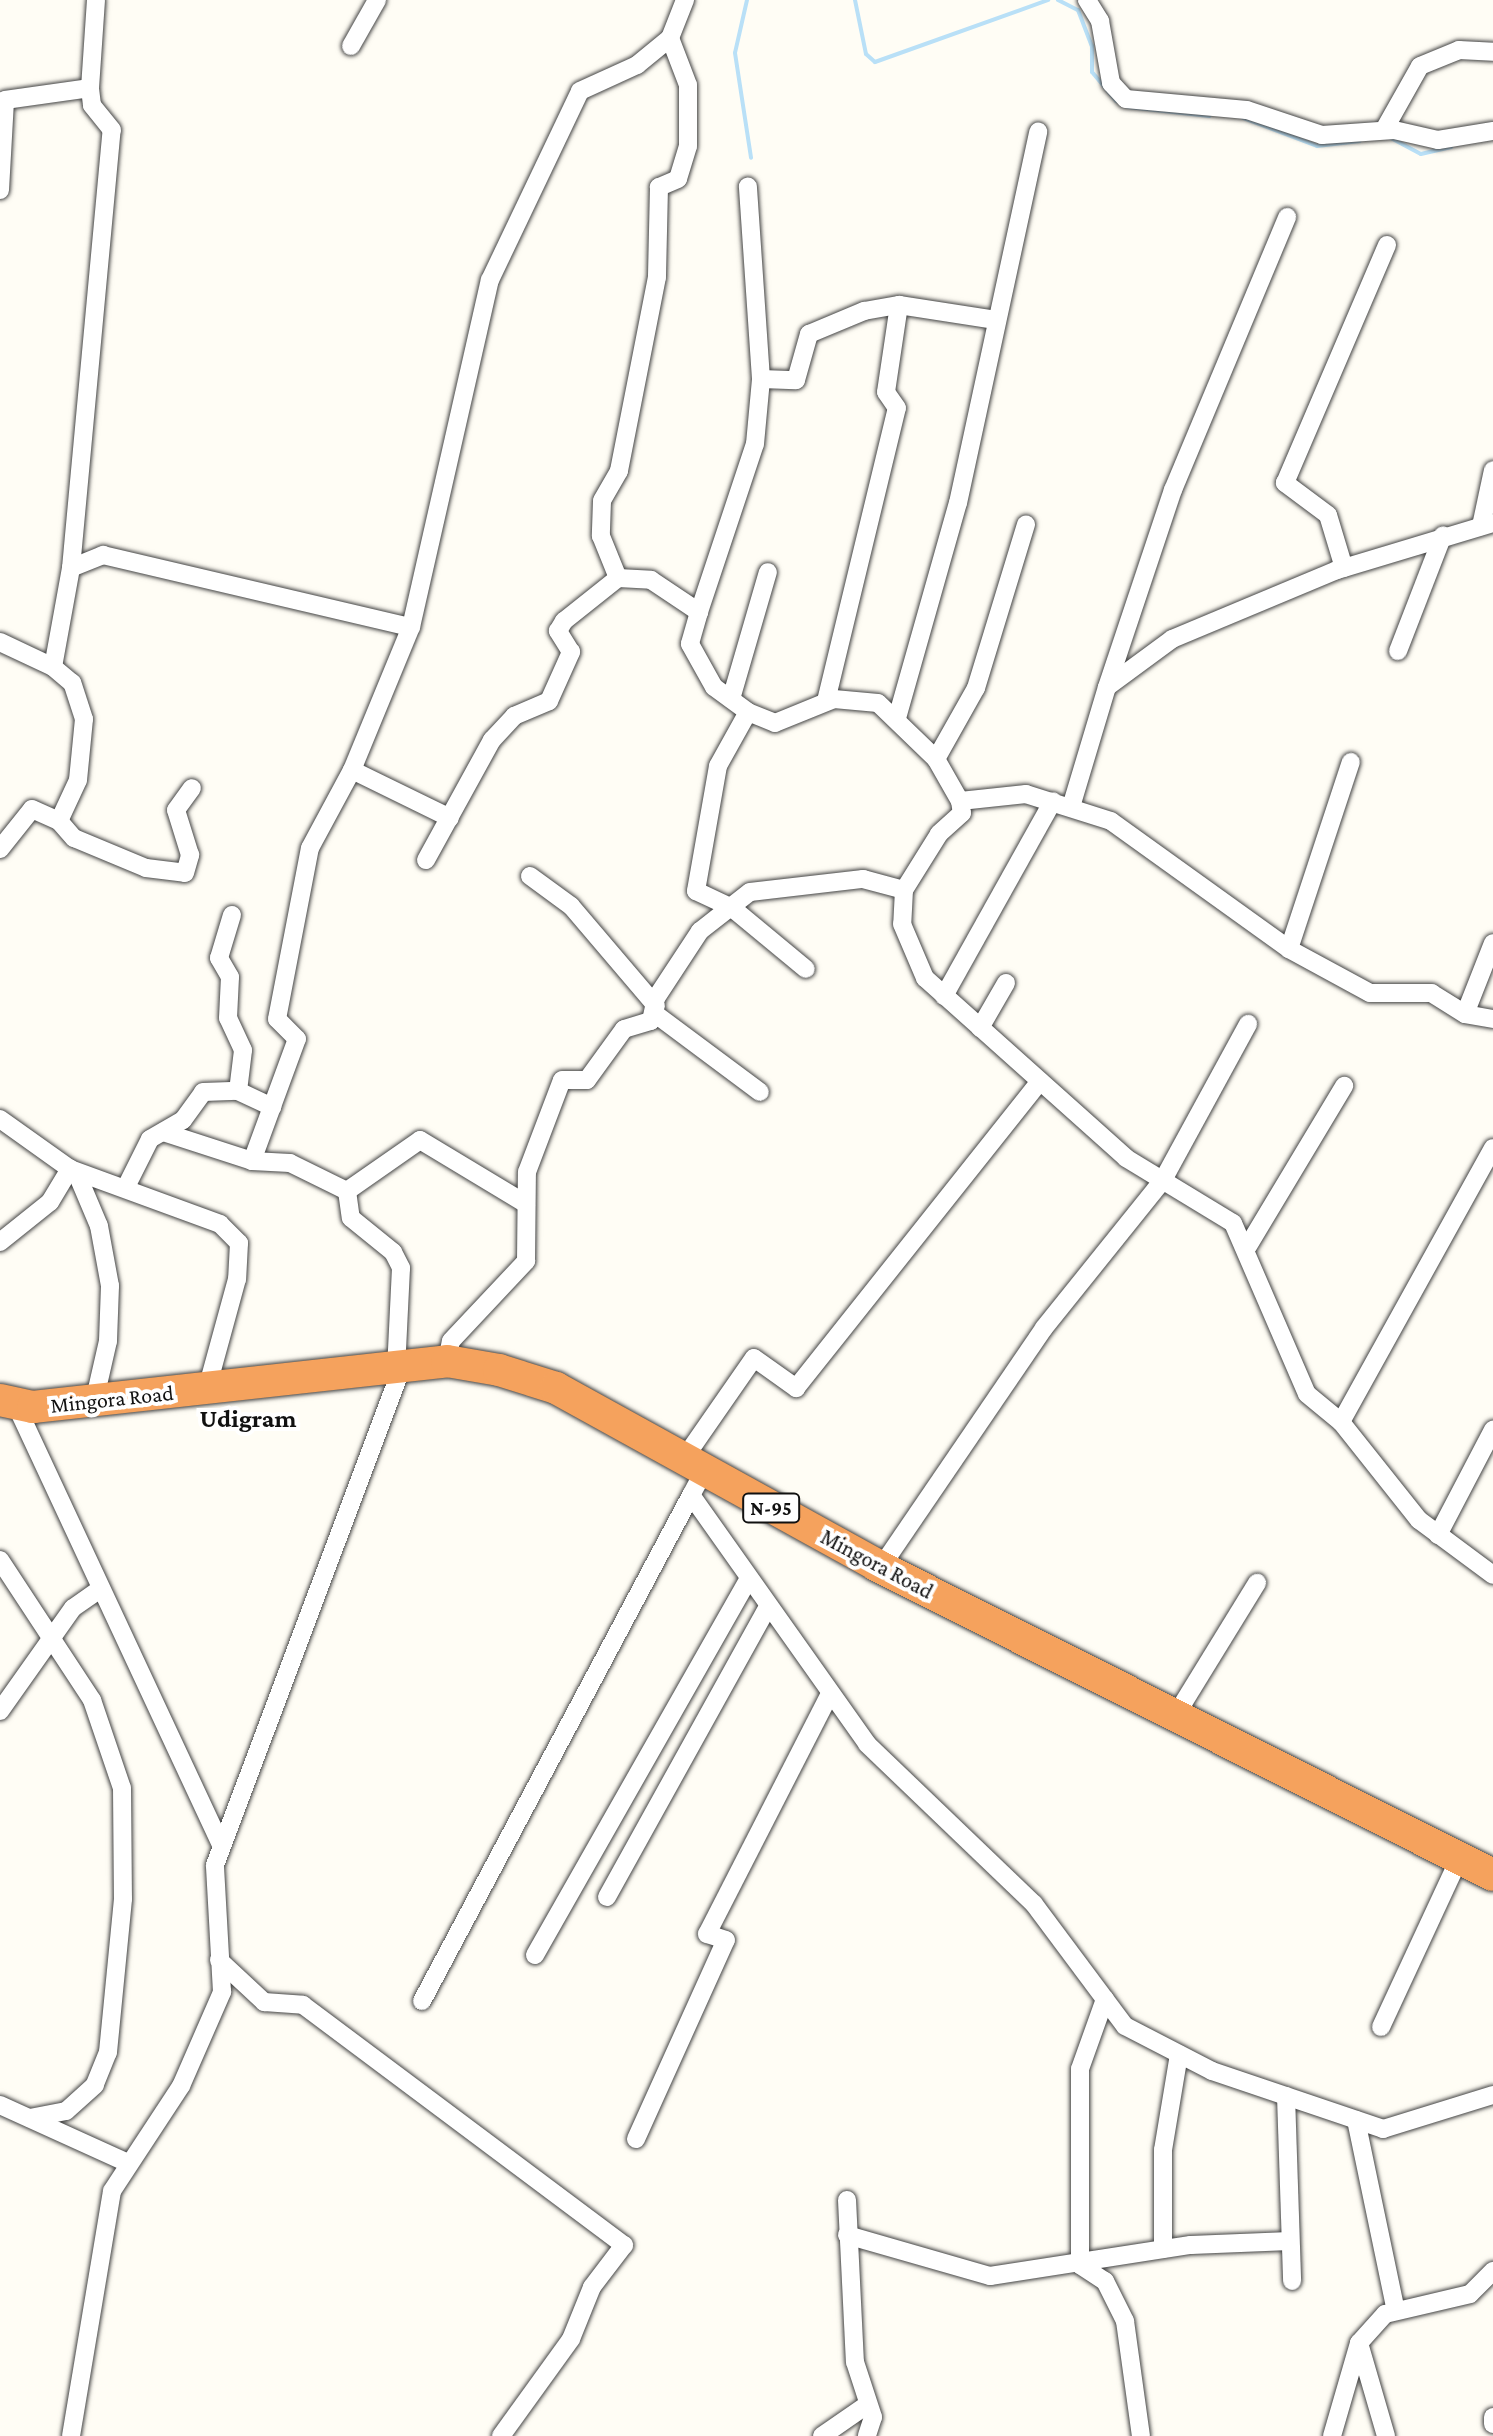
<!DOCTYPE html>
<html>
<head>
<meta charset="utf-8">
<style>
  body { margin:0 }
  #map { position:relative; width:1493px; height:2436px; overflow:hidden; background:#fffdf5; font-family:"Crimson Pro",serif }
  div>[style] { position:absolute }
  [style*='--x'] { left:calc(var(--x)*1px); top:calc(var(--y)*1px); width:calc(var(--w)*1px); rotate:calc(var(--a)*1deg) }
  .stream>* { height:4px; margin:-2px; padding:0 2px; transform-origin:2px; border-radius:2px; background:#b9e0f7 }
  .roads { filter:drop-shadow(0 0 2px #444) drop-shadow(0 0 2px #444) }
  .street>* { height:18px; margin:-9px; padding:0 9px; transform-origin:9px; border-radius:9px; background:#fff }
  .highway>* { height:32px; margin:-16px; padding:0 16px; transform-origin:16px; border-radius:16px; background:#f5a25d }
  span { translate:-50% -50%; white-space:nowrap; text-align:center; line-height:1.15; -webkit-text-stroke:8px #fff; paint-order:stroke }
  .shield-label span { padding:2px 6px; background:#fff; border:2px solid; border-radius:6px; -webkit-text-stroke-width:0 }
  .shield-label { font-size:20px; color:#111; font-weight:700 }
  .street-label { font-size:22px; color:#111 }
  .quarter-label { font-size:26px; color:#111; font-weight:700 }
</style>
</head>
<body>
<div id="map">
  <div class="stream">
    <i style="--x:747;--y:0;--w:54;--a:102.8"></i>
    <i style="--x:735;--y:53;--w:106;--a:81.3"></i>
    <i style="--x:855;--y:0;--w:55;--a:78.5"></i>
    <i style="--x:866;--y:54;--w:12;--a:42"></i>
    <i style="--x:875;--y:62;--w:184;--a:-19.7"></i>
    <i style="--x:1058;--y:0;--w:22;--a:27"></i>
    <i style="--x:1078;--y:10;--w:39;--a:69"></i>
    <i style="--x:1092;--y:46;--w:26;--a:90"></i>
    <i style="--x:1092;--y:72;--w:38;--a:50"></i>
    <i style="--x:1128;--y:107;--w:82;--a:6.3"></i>
    <i style="--x:1243;--y:118;--w:79;--a:20.7"></i>
    <i style="--x:1317;--y:146;--w:43;--a:-6.6"></i>
    <i style="--x:1389;--y:137;--w:36;--a:28"></i>
    <i style="--x:1421;--y:154;--w:31;--a:-13"></i>
  </div>
  <div class="roads">
    <div class="street">
      <i style="--x:1087;--y:0;--w:25;--a:58"></i>
      <i style="--x:1100;--y:21;--w:63;--a:79.9"></i>
      <i style="--x:1111;--y:83;--w:22;--a:47"></i>
      <i style="--x:1126;--y:99;--w:121;--a:5.2"></i>
      <i style="--x:1247;--y:110;--w:79;--a:18.4"></i>
      <i style="--x:1322;--y:135;--w:72;--a:-4"></i>
      <i style="--x:1394;--y:130;--w:45;--a:12.8"></i>
      <i style="--x:1438;--y:140;--w:56;--a:-9.3"></i>
      <i style="--x:670;--y:38;--w:50;--a:69"></i>
      <i style="--x:688;--y:85;--w:61;--a:90"></i>
      <i style="--x:688;--y:146;--w:34;--a:107"></i>
      <i style="--x:678;--y:179;--w:21;--a:157"></i>
      <i style="--x:659;--y:187;--w:90;--a:91.3"></i>
      <i style="--x:657;--y:277;--w:198;--a:101.1"></i>
      <i style="--x:619;--y:471;--w:34;--a:120"></i>
      <i style="--x:602;--y:501;--w:35;--a:92"></i>
      <i style="--x:601;--y:536;--w:45;--a:68"></i>
      <i style="--x:618;--y:578;--w:33;--a:3"></i>
      <i style="--x:651;--y:580;--w:58;--a:33.7"></i>
      <i style="--x:699;--y:612;--w:33;--a:106"></i>
      <i style="--x:690;--y:644;--w:49;--a:60.8"></i>
      <i style="--x:714;--y:687;--w:42;--a:36.3"></i>
      <i style="--x:748;--y:712;--w:29;--a:22"></i>
      <i style="--x:775;--y:723;--w:64;--a:-22.1"></i>
      <i style="--x:834;--y:699;--w:44;--a:5.2"></i>
      <i style="--x:878;--y:703;--w:81;--a:44"></i>
      <i style="--x:936;--y:759;--w:48;--a:60.3"></i>
      <i style="--x:351;--y:46;--w:53;--a:-60.5"></i>
      <i style="--x:1384;--y:130;--w:73;--a:-60.6"></i>
      <i style="--x:1420;--y:66;--w:42;--a:-22.3"></i>
      <i style="--x:1459;--y:50;--w:34;--a:3"></i>
      <i style="--x:0;--y:190;--w:90;--a:-86.8"></i>
      <i style="--x:5;--y:100;--w:86;--a:-8"></i>
      <i style="--x:90;--y:88;--w:88;--a:-86.1"></i>
      <i style="--x:761;--y:379;--w:35;--a:2"></i>
      <i style="--x:796;--y:380;--w:48;--a:-74.2"></i>
      <i style="--x:809;--y:334;--w:60;--a:-22.7"></i>
      <i style="--x:864;--y:311;--w:36;--a:-10"></i>
      <i style="--x:899;--y:305;--w:98;--a:8.8"></i>
      <i style="--x:1481;--y:526;--w:57;--a:-77.9"></i>
      <i style="--x:71;--y:568;--w:440;--a:-84.7"></i>
      <i style="--x:112;--y:130;--w:32;--a:-129"></i>
      <i style="--x:92;--y:105;--w:17;--a:-97"></i>
      <i style="--x:1344;--y:568;--w:55;--a:-106.8"></i>
      <i style="--x:1328;--y:515;--w:54;--a:-143.3"></i>
      <i style="--x:1285;--y:483;--w:259;--a:-66.8"></i>
      <i style="--x:699;--y:612;--w:177;--a:-71.6"></i>
      <i style="--x:755;--y:444;--w:65;--a:-84.7"></i>
      <i style="--x:761;--y:379;--w:193;--a:-93.9"></i>
      <i style="--x:0;--y:642;--w:59;--a:25.3"></i>
      <i style="--x:53;--y:667;--w:101;--a:-79.7"></i>
      <i style="--x:71;--y:568;--w:35;--a:-22"></i>
      <i style="--x:103;--y:555;--w:316;--a:13.2"></i>
      <i style="--x:1398;--y:651;--w:124;--a:-68.8"></i>
      <i style="--x:1107;--y:687;--w:208;--a:-71.5"></i>
      <i style="--x:1173;--y:490;--w:296;--a:-67.3"></i>
      <i style="--x:731;--y:699;--w:132;--a:-73.8"></i>
      <i style="--x:826;--y:701;--w:301;--a:-76.4"></i>
      <i style="--x:897;--y:408;--w:19;--a:-125"></i>
      <i style="--x:886;--y:392;--w:88;--a:-81.5"></i>
      <i style="--x:748;--y:712;--w:62;--a:119.1"></i>
      <i style="--x:718;--y:766;--w:127;--a:100"></i>
      <i style="--x:696;--y:891;--w:38;--a:25"></i>
      <i style="--x:731;--y:907;--w:97;--a:39.6"></i>
      <i style="--x:897;--y:718;--w:223;--a:-74.2"></i>
      <i style="--x:958;--y:503;--w:380;--a:-77.8"></i>
      <i style="--x:936;--y:759;--w:81;--a:-60.6"></i>
      <i style="--x:976;--y:688;--w:171;--a:-73"></i>
      <i style="--x:352;--y:770;--w:109;--a:26.1"></i>
      <i style="--x:1071;--y:807;--w:125;--a:-73.3"></i>
      <i style="--x:1107;--y:687;--w:81;--a:-36.4"></i>
      <i style="--x:1172;--y:639;--w:179;--a:-22.7"></i>
      <i style="--x:1337;--y:570;--w:163;--a:-16.8"></i>
      <i style="--x:59;--y:821;--w:23;--a:49"></i>
      <i style="--x:74;--y:838;--w:78;--a:22.6"></i>
      <i style="--x:146;--y:868;--w:39;--a:7"></i>
      <i style="--x:185;--y:873;--w:19;--a:-74"></i>
      <i style="--x:190;--y:855;--w:47;--a:-107.3"></i>
      <i style="--x:176;--y:810;--w:27;--a:-54"></i>
      <i style="--x:0;--y:849;--w:51;--a:-51.3"></i>
      <i style="--x:32;--y:809;--w:30;--a:24"></i>
      <i style="--x:59;--y:821;--w:45;--a:-65.1"></i>
      <i style="--x:78;--y:780;--w:61;--a:-84.4"></i>
      <i style="--x:84;--y:719;--w:38;--a:-108"></i>
      <i style="--x:72;--y:683;--w:25;--a:-140"></i>
      <i style="--x:426;--y:860;--w:137;--a:-61.2"></i>
      <i style="--x:492;--y:740;--w:33;--a:-47"></i>
      <i style="--x:514;--y:716;--w:38;--a:-23"></i>
      <i style="--x:549;--y:701;--w:54;--a:-65.8"></i>
      <i style="--x:571;--y:652;--w:25;--a:-122"></i>
      <i style="--x:558;--y:631;--w:12;--a:-59"></i>
      <i style="--x:564;--y:621;--w:69;--a:-38.5"></i>
      <i style="--x:530;--y:876;--w:51;--a:36.2"></i>
      <i style="--x:571;--y:906;--w:131;--a:49.6"></i>
      <i style="--x:1289;--y:949;--w:197;--a:-71.7"></i>
      <i style="--x:944;--y:996;--w:223;--a:-60.8"></i>
      <i style="--x:654;--y:1013;--w:132;--a:36.7"></i>
      <i style="--x:1465;--y:1014;--w:76;--a:-68.5"></i>
      <i style="--x:1493;--y:1019;--w:28;--a:-170"></i>
      <i style="--x:1465;--y:1014;--w:39;--a:-148"></i>
      <i style="--x:1432;--y:993;--w:62;--a:180"></i>
      <i style="--x:1370;--y:993;--w:92;--a:-151.5"></i>
      <i style="--x:1289;--y:949;--w:219;--a:-144.3"></i>
      <i style="--x:1111;--y:821;--w:89;--a:-162.4"></i>
      <i style="--x:1026;--y:794;--w:66;--a:173.9"></i>
      <i style="--x:960;--y:801;--w:12;--a:81"></i>
      <i style="--x:962;--y:813;--w:31;--a:138"></i>
      <i style="--x:939;--y:834;--w:66;--a:122"></i>
      <i style="--x:904;--y:890;--w:34;--a:93"></i>
      <i style="--x:902;--y:924;--w:59;--a:66.9"></i>
      <i style="--x:925;--y:978;--w:270;--a:41.8"></i>
      <i style="--x:1126;--y:1158;--w:125;--a:31.3"></i>
      <i style="--x:1233;--y:1223;--w:186;--a:66.6"></i>
      <i style="--x:1307;--y:1394;--w:44;--a:39.5"></i>
      <i style="--x:1341;--y:1422;--w:125;--a:51.5"></i>
      <i style="--x:1419;--y:1520;--w:92;--a:36.6"></i>
      <i style="--x:980;--y:1028;--w:52;--a:-60"></i>
      <i style="--x:238;--y:1091;--w:38;--a:25"></i>
      <i style="--x:0;--y:1119;--w:95;--a:35.5"></i>
      <i style="--x:77;--y:1174;--w:56;--a:67.1"></i>
      <i style="--x:99;--y:1226;--w:61;--a:79.6"></i>
      <i style="--x:110;--y:1286;--w:55;--a:92.1"></i>
      <i style="--x:108;--y:1341;--w:63;--a:102.9"></i>
      <i style="--x:163;--y:1132;--w:94;--a:18"></i>
      <i style="--x:252;--y:1161;--w:38;--a:3"></i>
      <i style="--x:290;--y:1163;--w:64;--a:26.2"></i>
      <i style="--x:347;--y:1191;--w:27;--a:82"></i>
      <i style="--x:351;--y:1218;--w:54;--a:39"></i>
      <i style="--x:393;--y:1252;--w:18;--a:63"></i>
      <i style="--x:401;--y:1268;--w:102;--a:92.8"></i>
      <i style="--x:252;--y:1161;--w:130;--a:-69.8"></i>
      <i style="--x:297;--y:1039;--w:28;--a:-135"></i>
      <i style="--x:277;--y:1019;--w:174;--a:-79.1"></i>
      <i style="--x:310;--y:848;--w:89;--a:-61.7"></i>
      <i style="--x:352;--y:770;--w:155;--a:-67.6"></i>
      <i style="--x:411;--y:627;--w:356;--a:-77.2"></i>
      <i style="--x:490;--y:280;--w:209;--a:-64.5"></i>
      <i style="--x:580;--y:91;--w:63;--a:-24.5"></i>
      <i style="--x:637;--y:65;--w:43;--a:-39.3"></i>
      <i style="--x:670;--y:38;--w:41;--a:-68.5"></i>
      <i style="--x:127;--y:1185;--w:51;--a:-63.4"></i>
      <i style="--x:150;--y:1139;--w:38;--a:-30"></i>
      <i style="--x:183;--y:1120;--w:34;--a:-54"></i>
      <i style="--x:203;--y:1092;--w:35;--a:-2"></i>
      <i style="--x:238;--y:1091;--w:41;--a:-83"></i>
      <i style="--x:243;--y:1050;--w:35;--a:-115"></i>
      <i style="--x:228;--y:1018;--w:41;--a:-87.2"></i>
      <i style="--x:230;--y:977;--w:22;--a:-120"></i>
      <i style="--x:219;--y:958;--w:45;--a:-73.2"></i>
      <i style="--x:347;--y:1191;--w:89;--a:-34.9"></i>
      <i style="--x:420;--y:1140;--w:124;--a:31.1"></i>
      <i style="--x:0;--y:1242;--w:64;--a:-38.7"></i>
      <i style="--x:50;--y:1202;--w:39;--a:-59"></i>
      <i style="--x:70;--y:1169;--w:160;--a:20.1"></i>
      <i style="--x:220;--y:1224;--w:27;--a:45"></i>
      <i style="--x:239;--y:1243;--w:36;--a:93"></i>
      <i style="--x:237;--y:1279;--w:114;--a:105.3"></i>
      <i style="--x:1248;--y:1246;--w:187;--a:-59"></i>
      <i style="--x:447;--y:1361;--w:20;--a:-79"></i>
      <i style="--x:451;--y:1341;--w:110;--a:-46.8"></i>
      <i style="--x:526;--y:1261;--w:89;--a:-89.4"></i>
      <i style="--x:527;--y:1172;--w:98;--a:-69.2"></i>
      <i style="--x:562;--y:1080;--w:25;--a:0"></i>
      <i style="--x:587;--y:1080;--w:63;--a:-54"></i>
      <i style="--x:624;--y:1029;--w:28;--a:-17"></i>
      <i style="--x:651;--y:1021;--w:24;--a:-78"></i>
      <i style="--x:656;--y:998;--w:80;--a:-56.7"></i>
      <i style="--x:700;--y:931;--w:63;--a:-38"></i>
      <i style="--x:750;--y:892;--w:114;--a:-6.6"></i>
      <i style="--x:863;--y:879;--w:42;--a:15"></i>
      <i style="--x:15;--y:1403;--w:489;--a:65"></i>
      <i style="--x:1341;--y:1422;--w:313;--a:-61"></i>
      <i style="--x:683;--y:1460;--w:124;--a:-55.2"></i>
      <i style="--x:754;--y:1358;--w:52;--a:35.5"></i>
      <i style="--x:796;--y:1388;--w:392;--a:-51.5"></i>
      <i style="--x:704;--y:1471;--w:27;--a:118"></i>
      <i style="--x:691;--y:1495;--w:305;--a:54.7"></i>
      <i style="--x:867;--y:1744;--w:231;--a:43.8"></i>
      <i style="--x:1034;--y:1904;--w:152;--a:53.3"></i>
      <i style="--x:1125;--y:2026;--w:98;--a:27.3"></i>
      <i style="--x:1212;--y:2071;--w:181;--a:18.7"></i>
      <i style="--x:1383;--y:2129;--w:115;--a:-17.2"></i>
      <i style="--x:1438;--y:1535;--w:119;--a:-62.4"></i>
      <i style="--x:0;--y:1560;--w:168;--a:56.7"></i>
      <i style="--x:92;--y:1700;--w:93;--a:71.2"></i>
      <i style="--x:122;--y:1788;--w:111;--a:89.5"></i>
      <i style="--x:123;--y:1899;--w:154;--a:95.6"></i>
      <i style="--x:108;--y:2052;--w:35;--a:112"></i>
      <i style="--x:95;--y:2085;--w:39;--a:138"></i>
      <i style="--x:66;--y:2111;--w:37;--a:169"></i>
      <i style="--x:881;--y:1567;--w:289;--a:-55.7"></i>
      <i style="--x:1044;--y:1328;--w:190;--a:-51.2"></i>
      <i style="--x:1163;--y:1180;--w:178;--a:-61.4"></i>
      <i style="--x:0;--y:1711;--w:126;--a:-54.7"></i>
      <i style="--x:73;--y:1608;--w:33;--a:-35"></i>
      <i style="--x:1177;--y:1713;--w:153;--a:-58.4"></i>
      <i style="--x:607;--y:1897;--w:332;--a:-61"></i>
      <i style="--x:535;--y:1955;--w:433;--a:-60.4"></i>
      <i style="--x:219;--y:1960;--w:62;--a:43"></i>
      <i style="--x:264;--y:2002;--w:39;--a:4"></i>
      <i style="--x:303;--y:2005;--w:401;--a:36.8"></i>
      <i style="--x:624;--y:2245;--w:53;--a:127.3"></i>
      <i style="--x:592;--y:2287;--w:56;--a:112"></i>
      <i style="--x:571;--y:2339;--w:120;--a:125.8"></i>
      <i style="--x:1105;--y:1999;--w:74;--a:109.7"></i>
      <i style="--x:1080;--y:2069;--w:196;--a:90"></i>
      <i style="--x:1080;--y:2265;--w:30;--a:33"></i>
      <i style="--x:1105;--y:2281;--w:45;--a:63.4"></i>
      <i style="--x:1125;--y:2321;--w:116;--a:82.1"></i>
      <i style="--x:422;--y:2001;--w:573;--a:-62"></i>
      <i style="--x:1381;--y:2027;--w:187;--a:-65.1"></i>
      <i style="--x:1286;--y:2096;--w:185;--a:88.1"></i>
      <i style="--x:0;--y:2105;--w:141;--a:24.4"></i>
      <i style="--x:1356;--y:2120;--w:195;--a:78.2"></i>
      <i style="--x:636;--y:2139;--w:218;--a:-65.7"></i>
      <i style="--x:726;--y:1940;--w:20;--a:-162"></i>
      <i style="--x:707;--y:1934;--w:270;--a:-62.9"></i>
      <i style="--x:847;--y:2200;--w:162;--a:87.2"></i>
      <i style="--x:855;--y:2362;--w:58;--a:71.9"></i>
      <i style="--x:873;--y:2417;--w:20;--a:108"></i>
      <i style="--x:847;--y:2235;--w:149;--a:16"></i>
      <i style="--x:990;--y:2276;--w:203;--a:-8.8"></i>
      <i style="--x:1191;--y:2245;--w:99;--a:-2.3"></i>
      <i style="--x:1163;--y:2249;--w:99;--a:-90"></i>
      <i style="--x:1163;--y:2150;--w:97;--a:-80.5"></i>
      <i style="--x:1359;--y:2343;--w:97;--a:73.8"></i>
      <i style="--x:1493;--y:2417;--w:7;--a:90"></i>
      <i style="--x:71;--y:2436;--w:248;--a:-80.5"></i>
      <i style="--x:112;--y:2191;--w:126;--a:-56.7"></i>
      <i style="--x:181;--y:2086;--w:103;--a:-66.4"></i>
      <i style="--x:222;--y:1992;--w:127;--a:-93.2"></i>
      <i style="--x:215;--y:1865;--w:529;--a:-69.41"></i>
      <i style="--x:822;--y:2436;--w:56;--a:-34.8"></i>
      <i style="--x:1332;--y:2436;--w:97;--a:-73.8"></i>
      <i style="--x:1359;--y:2343;--w:39;--a:-48"></i>
      <i style="--x:1385;--y:2314;--w:87;--a:-13.2"></i>
      <i style="--x:1470;--y:2294;--w:33;--a:-45"></i>
    </div>
    <div class="highway">
      <i style="--x:0;--y:1400;--w:34;--a:12"></i>
      <i style="--x:33;--y:1407;--w:417;--a:-6.3"></i>
      <i style="--x:447;--y:1361;--w:53;--a:9.8"></i>
      <i style="--x:499;--y:1370;--w:60;--a:17.5"></i>
      <i style="--x:556;--y:1388;--w:366;--a:28.9"></i>
      <i style="--x:876;--y:1565;--w:690;--a:26.68"></i>
    </div>
  </div>
  <div class="shield-label">
    <span style="left:771px;top:1508px">N-95</span>
  </div>
  <div class="street-label">
    <span style="left:112px;top:1399px;rotate:-6deg">Mingora Road</span>
    <span style="left:877px;top:1564px;rotate:28deg">Mingora Road</span>
  </div>
  <div class="quarter-label">
    <span style="left:248px;top:1419px">Udigram</span>
  </div>
</div>
</body>
</html>
